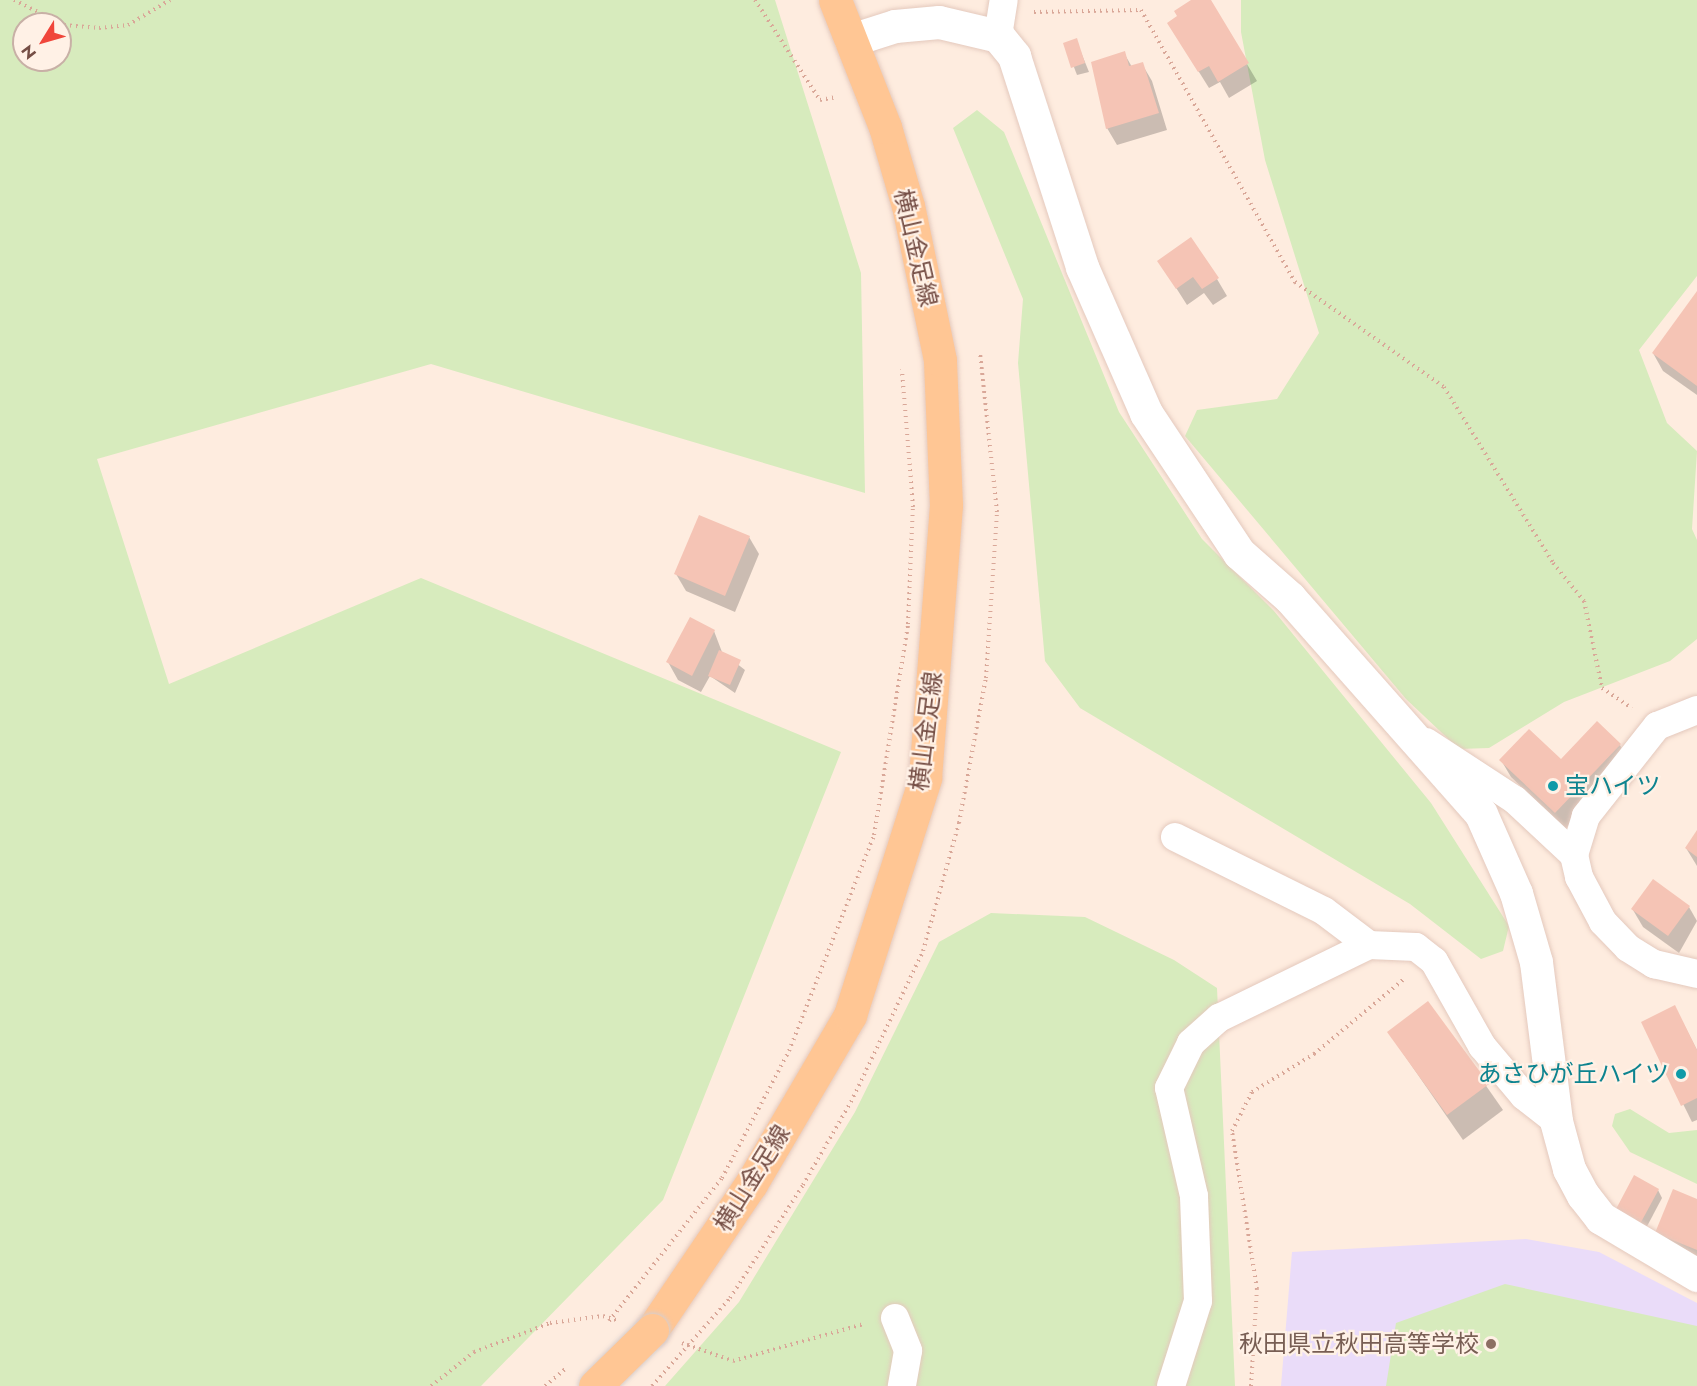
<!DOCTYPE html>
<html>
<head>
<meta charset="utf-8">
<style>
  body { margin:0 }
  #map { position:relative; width:1697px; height:1386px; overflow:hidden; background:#feecdf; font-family:Jost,"Noto Sans JP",sans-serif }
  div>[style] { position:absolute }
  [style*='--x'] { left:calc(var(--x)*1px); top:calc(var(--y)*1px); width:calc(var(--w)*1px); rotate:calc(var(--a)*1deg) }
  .education>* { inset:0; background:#eadcf9 }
  .green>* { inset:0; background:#d7ebbd }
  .shadow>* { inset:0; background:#0003 }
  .building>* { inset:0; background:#f5c4b5 }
  .path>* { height:4px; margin-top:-2px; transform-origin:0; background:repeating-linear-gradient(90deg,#d9a798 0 1.5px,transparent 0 6px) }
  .roads { filter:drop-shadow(0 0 2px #e4c9bd) drop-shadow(0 0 2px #e4c9bd) }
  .street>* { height:28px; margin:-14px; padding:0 14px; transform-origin:14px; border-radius:14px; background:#fff }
  .secondary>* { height:33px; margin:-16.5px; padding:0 16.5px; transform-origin:16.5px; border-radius:16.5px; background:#fff }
  .primary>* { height:33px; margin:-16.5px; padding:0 16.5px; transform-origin:16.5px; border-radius:16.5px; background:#ffc694 }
  .path-bridge>* { height:4px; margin-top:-2px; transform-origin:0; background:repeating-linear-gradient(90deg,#d9a798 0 1.5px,transparent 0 6px) }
  .bridges { filter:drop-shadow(0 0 2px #d8cdcb) drop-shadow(0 0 2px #d8cdcb) }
  .primary-bridge>* { height:33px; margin:-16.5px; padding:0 16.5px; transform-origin:16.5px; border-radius:16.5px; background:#ffc694 }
  .dots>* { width:16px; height:16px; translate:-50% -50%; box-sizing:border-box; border:3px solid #fff1e6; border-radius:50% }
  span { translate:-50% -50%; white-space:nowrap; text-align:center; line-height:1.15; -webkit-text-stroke:4.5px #fff1e6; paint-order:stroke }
  .street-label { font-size:24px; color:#754e45 }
  .culture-label { font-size:24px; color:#0d838f }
  .left { translate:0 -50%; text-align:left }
  .right { translate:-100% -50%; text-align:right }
  .education-label { font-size:24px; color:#785e54 }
  .north { position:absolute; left:12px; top:12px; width:60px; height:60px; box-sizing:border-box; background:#fff1e6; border:2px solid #c8b0a6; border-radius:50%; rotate:233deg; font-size:16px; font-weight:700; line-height:24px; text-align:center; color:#754e45 }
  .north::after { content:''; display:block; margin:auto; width:21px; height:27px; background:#f0463b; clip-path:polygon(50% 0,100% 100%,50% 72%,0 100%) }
</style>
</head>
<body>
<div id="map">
  <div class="education">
    <i style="clip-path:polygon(1526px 1239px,1599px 1252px,1697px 1303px,1697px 1386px,1281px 1386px,1292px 1252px)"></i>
  </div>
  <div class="green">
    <i style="clip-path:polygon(evenodd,0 0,775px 0,861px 273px,865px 493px,431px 364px,97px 459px,169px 684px,421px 578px,841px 752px,663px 1200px,481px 1386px,0 1386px,0 0,24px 24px,60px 24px,60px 60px,24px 60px,24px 24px)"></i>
    <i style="clip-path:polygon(1241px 0,1697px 0,1697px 276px,1639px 350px,1667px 423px,1697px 451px,1692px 529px,1697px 540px,1697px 639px,1670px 661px,1564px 702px,1489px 748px,1459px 749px,1406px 699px,1185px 436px,1197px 410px,1277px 399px,1319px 333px,1265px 160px,1241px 32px)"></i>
    <i style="clip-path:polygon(977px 110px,1004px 132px,1119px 412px,1202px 539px,1274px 611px,1431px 803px,1509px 926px,1503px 951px,1481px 959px,1410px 904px,1080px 708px,1045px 661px,1018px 363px,1023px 299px,953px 128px)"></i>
    <i style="clip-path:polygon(991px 913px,1085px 917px,1174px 960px,1217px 988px,1235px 1386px,665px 1386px,739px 1302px,855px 1112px,939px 942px)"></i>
    <i style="clip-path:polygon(1630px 1109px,1669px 1133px,1697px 1130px,1697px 1184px,1630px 1152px,1612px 1126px,1615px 1114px)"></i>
    <i style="clip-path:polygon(1505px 1284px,1697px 1326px,1697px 1386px,1386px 1386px,1396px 1323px)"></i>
  </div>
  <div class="shadow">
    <i style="clip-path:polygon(1194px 0,1209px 0,1257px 81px,1229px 98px,1220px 82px,1209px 88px,1179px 40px,1179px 17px)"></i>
    <i style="clip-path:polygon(1076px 40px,1089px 72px,1077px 75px,1065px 44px)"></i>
    <i style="clip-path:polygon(1124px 53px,1132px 67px,1142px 64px,1152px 81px,1167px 130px,1117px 145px,1107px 128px)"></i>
    <i style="clip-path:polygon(1159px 261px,1217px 279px,1227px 296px,1213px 305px,1204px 293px,1187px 305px)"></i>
    <i style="clip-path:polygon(1697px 293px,1697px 395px,1663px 371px,1653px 353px)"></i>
    <i style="clip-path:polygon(749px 537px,759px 554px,735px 612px,686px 591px,676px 574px)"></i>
    <i style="clip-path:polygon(714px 631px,722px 652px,745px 670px,735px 693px,710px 676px,701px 692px,678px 680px,668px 662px)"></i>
    <i style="clip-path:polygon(1620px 745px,1629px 762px,1565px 829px,1511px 777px,1501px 760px,1561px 761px)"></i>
    <i style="clip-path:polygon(1697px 833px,1697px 866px,1686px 848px)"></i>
    <i style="clip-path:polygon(1653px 881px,1689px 907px,1697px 921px,1679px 953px,1643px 927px,1633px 910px)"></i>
    <i style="clip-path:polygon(1428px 1003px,1503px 1110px,1463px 1140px,1389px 1033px)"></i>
    <i style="clip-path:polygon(1675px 1007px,1697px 1050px,1697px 1120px,1692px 1122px,1643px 1023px)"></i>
    <i style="clip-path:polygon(1658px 1190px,1662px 1198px,1644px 1232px,1616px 1211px)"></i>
    <i style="clip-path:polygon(1697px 1201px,1697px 1262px,1657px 1233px)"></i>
  </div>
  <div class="building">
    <i style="clip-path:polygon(1191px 0,1211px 0,1249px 63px,1218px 82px,1209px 66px,1198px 72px,1167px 23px,1177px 16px,1174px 11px)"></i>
    <i style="clip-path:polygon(1077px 38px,1085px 63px,1071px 68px,1063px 43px)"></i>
    <i style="clip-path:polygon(1125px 51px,1129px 66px,1143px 62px,1159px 113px,1106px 129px,1091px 62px)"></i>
    <i style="clip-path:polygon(1191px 237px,1219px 278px,1202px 289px,1193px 277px,1176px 289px,1157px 261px)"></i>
    <i style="clip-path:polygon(1697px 291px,1697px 386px,1652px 353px)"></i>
    <i style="clip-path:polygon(699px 515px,750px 536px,725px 596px,674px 574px)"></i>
    <i style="clip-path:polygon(690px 617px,715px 630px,692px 676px,666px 662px)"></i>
    <i style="clip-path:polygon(719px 650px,741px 660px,730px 685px,708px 676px)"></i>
    <i style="clip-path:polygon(1597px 721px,1621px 744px,1555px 813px,1499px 760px,1529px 729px,1561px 759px)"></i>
    <i style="clip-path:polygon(1697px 830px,1697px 857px,1685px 848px)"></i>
    <i style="clip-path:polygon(1653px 879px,1690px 906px,1668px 936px,1631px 909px)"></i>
    <i style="clip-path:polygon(1428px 1001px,1489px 1084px,1447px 1115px,1387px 1032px)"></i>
    <i style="clip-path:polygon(1675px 1005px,1697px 1050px,1697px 1098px,1681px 1106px,1641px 1022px)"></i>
    <i style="clip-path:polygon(1634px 1175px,1659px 1189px,1640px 1224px,1615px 1211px)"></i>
    <i style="clip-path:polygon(1673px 1189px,1697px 1199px,1697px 1250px,1655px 1233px)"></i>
  </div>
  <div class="path">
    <i style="--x:14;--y:0;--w:56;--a:26.6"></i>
    <i style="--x:64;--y:25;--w:35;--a:5"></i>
    <i style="--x:99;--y:28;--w:29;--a:-6"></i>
    <i style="--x:128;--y:25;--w:49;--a:-30.8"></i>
    <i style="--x:755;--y:0;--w:119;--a:57"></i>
    <i style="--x:820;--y:100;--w:17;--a:-10"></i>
    <i style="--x:1034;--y:12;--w:107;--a:-1.1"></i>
    <i style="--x:1141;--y:10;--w:313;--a:60.5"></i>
    <i style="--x:1295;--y:282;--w:182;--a:35.2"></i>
    <i style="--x:1444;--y:387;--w:207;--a:58.2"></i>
    <i style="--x:1553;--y:563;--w:49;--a:50.8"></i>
    <i style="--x:1584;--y:601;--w:89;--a:78.3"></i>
    <i style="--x:1602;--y:688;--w:36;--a:34"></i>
    <i style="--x:682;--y:1343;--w:54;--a:19.4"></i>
    <i style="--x:733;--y:1361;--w:136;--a:-15.8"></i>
    <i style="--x:431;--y:1386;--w:55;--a:-38.3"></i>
    <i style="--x:474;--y:1352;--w:81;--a:-20.9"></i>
    <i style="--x:550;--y:1323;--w:53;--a:-7.5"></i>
    <i style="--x:603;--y:1316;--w:14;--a:17"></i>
    <i style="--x:1251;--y:1386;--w:97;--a:-86.5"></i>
    <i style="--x:1257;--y:1289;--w:160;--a:-99"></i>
    <i style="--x:1232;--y:1131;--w:44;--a:-62.9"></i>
    <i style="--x:1252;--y:1092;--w:73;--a:-31.5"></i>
    <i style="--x:1314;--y:1054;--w:117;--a:-39.8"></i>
  </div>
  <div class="roads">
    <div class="street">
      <i style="--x:998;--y:36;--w:36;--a:-81"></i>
      <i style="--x:1697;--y:710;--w:43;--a:158.2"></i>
      <i style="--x:1657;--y:726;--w:115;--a:128.3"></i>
      <i style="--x:1586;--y:816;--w:41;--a:107.1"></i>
      <i style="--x:1574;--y:855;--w:23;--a:77"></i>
      <i style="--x:1579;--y:877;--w:51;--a:61.9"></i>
      <i style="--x:1603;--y:922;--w:36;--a:46"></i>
      <i style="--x:1628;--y:948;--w:31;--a:32"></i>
      <i style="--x:1654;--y:964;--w:44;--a:13.1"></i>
      <i style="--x:1426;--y:742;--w:106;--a:33.1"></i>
      <i style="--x:1515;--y:800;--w:81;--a:43"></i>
      <i style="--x:1175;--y:837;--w:166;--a:26.4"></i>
      <i style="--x:1324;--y:911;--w:56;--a:37.1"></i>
      <i style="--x:895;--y:1318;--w:35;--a:68"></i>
      <i style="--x:908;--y:1351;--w:36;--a:100"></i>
      <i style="--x:1171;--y:1386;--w:89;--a:-72.4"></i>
      <i style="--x:1198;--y:1301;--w:105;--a:-92.2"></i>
      <i style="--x:1194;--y:1196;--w:111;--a:-103"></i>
      <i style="--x:1169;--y:1088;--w:50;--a:-63.9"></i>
      <i style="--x:1191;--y:1043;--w:38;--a:-42"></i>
      <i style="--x:1219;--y:1018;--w:167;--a:-26"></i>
      <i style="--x:1369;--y:945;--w:47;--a:2.4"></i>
      <i style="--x:1416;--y:947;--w:23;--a:38"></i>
      <i style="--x:1434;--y:961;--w:98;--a:60.5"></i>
      <i style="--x:1482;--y:1046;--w:65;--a:50"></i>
      <i style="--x:1524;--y:1096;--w:41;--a:38"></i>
    </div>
    <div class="secondary">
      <i style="--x:851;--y:40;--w:46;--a:-17.7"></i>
      <i style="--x:895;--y:26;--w:44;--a:-5.2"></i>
      <i style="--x:939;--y:22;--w:61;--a:13.3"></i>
      <i style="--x:998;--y:36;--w:26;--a:51"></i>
      <i style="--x:1014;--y:56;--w:222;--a:72.1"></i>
      <i style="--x:1082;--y:267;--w:159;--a:66.3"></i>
      <i style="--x:1146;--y:413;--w:168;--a:56.4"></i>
      <i style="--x:1239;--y:553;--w:68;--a:41.4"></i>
      <i style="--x:1290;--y:598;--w:288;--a:48.5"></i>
      <i style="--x:1481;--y:814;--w:86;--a:66.1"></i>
      <i style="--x:1516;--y:893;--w:72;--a:73.8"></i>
      <i style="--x:1536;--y:962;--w:160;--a:82.8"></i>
      <i style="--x:1556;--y:1121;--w:50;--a:74.8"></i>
      <i style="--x:1569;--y:1169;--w:30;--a:62"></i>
      <i style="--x:1583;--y:1195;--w:29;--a:52"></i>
      <i style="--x:1601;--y:1218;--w:112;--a:30.7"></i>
    </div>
    <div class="primary">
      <i style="--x:652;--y:1330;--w:176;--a:-55.9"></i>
      <i style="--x:751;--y:1184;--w:196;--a:-59.6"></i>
      <i style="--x:850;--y:1015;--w:249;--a:-72.4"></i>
      <i style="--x:925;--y:778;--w:274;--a:-85.6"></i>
      <i style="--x:946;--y:505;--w:145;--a:-92.4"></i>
      <i style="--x:940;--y:360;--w:157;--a:-101.7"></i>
      <i style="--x:908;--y:206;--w:82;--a:-106.2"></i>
      <i style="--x:885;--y:127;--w:136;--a:-111.5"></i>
    </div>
  </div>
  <div class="path-bridge">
    <i style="--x:609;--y:1321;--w:182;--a:-51.7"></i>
    <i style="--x:722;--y:1178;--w:144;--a:-62.2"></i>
    <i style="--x:789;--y:1051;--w:232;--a:-68.5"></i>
    <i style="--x:874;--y:835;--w:214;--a:-80.8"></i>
    <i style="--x:908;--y:624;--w:117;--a:-87.6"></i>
    <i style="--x:913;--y:507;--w:138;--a:-94.6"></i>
    <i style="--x:545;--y:1386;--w:26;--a:-40"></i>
    <i style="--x:652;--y:1386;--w:118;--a:-48.4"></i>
    <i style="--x:730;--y:1298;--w:135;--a:-57.1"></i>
    <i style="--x:803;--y:1185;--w:96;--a:-60"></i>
    <i style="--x:851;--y:1102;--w:167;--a:-64.5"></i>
    <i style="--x:923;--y:951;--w:133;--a:-74.3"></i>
    <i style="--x:959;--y:823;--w:147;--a:-79.5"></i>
    <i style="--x:986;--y:678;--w:166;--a:-86.2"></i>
    <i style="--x:997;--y:512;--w:159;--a:-96.1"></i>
  </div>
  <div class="bridges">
    <div class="primary-bridge">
      <i style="--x:595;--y:1386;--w:80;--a:-44.5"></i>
    </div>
  </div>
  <div class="dots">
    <i style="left:1553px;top:786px;background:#0f9aa8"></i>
    <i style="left:1681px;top:1074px;background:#0f9aa8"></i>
    <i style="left:1491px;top:1344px;background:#8d6e63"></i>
  </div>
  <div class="street-label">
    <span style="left:916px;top:248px;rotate:77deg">横山金足線</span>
    <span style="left:926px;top:731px;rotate:-83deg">横山金足線</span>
    <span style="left:752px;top:1178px;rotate:-58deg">横山金足線</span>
  </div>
  <div class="culture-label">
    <span class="left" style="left:1565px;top:786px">宝ハイツ</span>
    <span class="right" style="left:1669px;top:1074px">あさひが丘ハイツ</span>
  </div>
  <div class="education-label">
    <span class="right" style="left:1479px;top:1344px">秋田県立秋田高等学校</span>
  </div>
  <div class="north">N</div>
</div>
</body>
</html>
